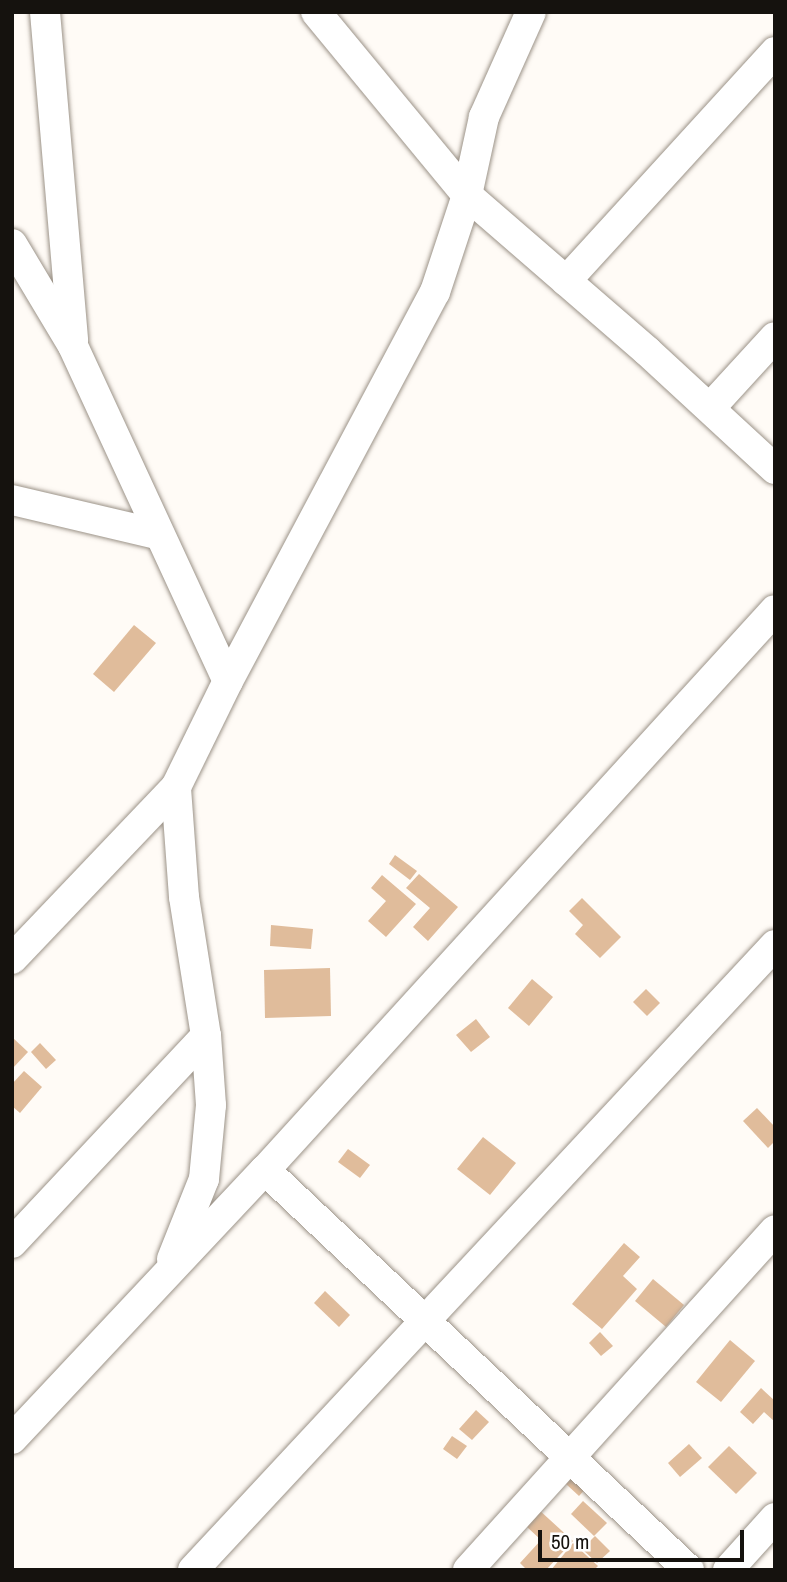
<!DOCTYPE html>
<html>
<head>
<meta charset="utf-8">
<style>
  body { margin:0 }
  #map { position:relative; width:787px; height:1582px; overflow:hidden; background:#fffbf6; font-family:"Archivo Narrow",sans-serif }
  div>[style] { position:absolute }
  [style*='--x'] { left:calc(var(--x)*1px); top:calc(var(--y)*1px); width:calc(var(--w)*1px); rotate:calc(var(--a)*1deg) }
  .building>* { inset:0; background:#e0bc9b }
  .roads { filter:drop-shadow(0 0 2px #9c9388) drop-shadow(0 0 2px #9c9388) }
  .street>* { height:30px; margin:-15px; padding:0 15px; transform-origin:15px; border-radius:15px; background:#fff }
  span { translate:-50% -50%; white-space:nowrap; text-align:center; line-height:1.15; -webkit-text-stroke:5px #fff; paint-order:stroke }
  .frame { position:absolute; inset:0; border:14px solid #15120e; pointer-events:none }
  .scale { position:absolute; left:538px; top:1530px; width:206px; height:32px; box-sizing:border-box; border:4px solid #15120e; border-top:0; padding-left:9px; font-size:21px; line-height:24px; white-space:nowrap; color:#15120e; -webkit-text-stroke:5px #fff; paint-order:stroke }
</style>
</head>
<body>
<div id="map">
  <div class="building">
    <i style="clip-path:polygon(134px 625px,156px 643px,114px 692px,93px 674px)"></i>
    <i style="clip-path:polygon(395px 855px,417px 871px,410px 880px,389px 864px)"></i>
    <i style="clip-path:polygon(419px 874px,458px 907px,428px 941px,413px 927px,430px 908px,406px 888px)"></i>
    <i style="clip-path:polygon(382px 875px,416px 904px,386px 937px,368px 921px,386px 901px,371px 888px)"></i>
    <i style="clip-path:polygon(582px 898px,621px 937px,600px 958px,575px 934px,583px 925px,569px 911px)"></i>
    <i style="clip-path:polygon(271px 925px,313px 929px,311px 949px,270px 946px)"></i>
    <i style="clip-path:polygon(330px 968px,331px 1016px,265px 1018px,264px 970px)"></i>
    <i style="clip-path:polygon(532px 979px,553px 997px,529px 1026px,508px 1008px)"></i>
    <i style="clip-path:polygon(646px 989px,660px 1003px,647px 1016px,633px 1002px)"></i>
    <i style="clip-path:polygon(476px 1019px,490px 1037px,471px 1052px,456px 1035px)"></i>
    <i style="clip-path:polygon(12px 1037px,28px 1052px,12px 1069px)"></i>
    <i style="clip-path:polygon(40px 1043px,56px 1060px,46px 1069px,31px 1052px)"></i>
    <i style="clip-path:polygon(24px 1071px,42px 1087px,20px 1113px,12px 1106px,12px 1084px)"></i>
    <i style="clip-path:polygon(757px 1108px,775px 1127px,775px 1141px,768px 1148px,743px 1121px)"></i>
    <i style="clip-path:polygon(483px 1137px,516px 1163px,490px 1195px,457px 1169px)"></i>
    <i style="clip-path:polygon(348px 1149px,370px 1165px,360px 1178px,338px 1162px)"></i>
    <i style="clip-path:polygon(624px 1243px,640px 1257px,623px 1276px,637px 1289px,602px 1329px,572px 1304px)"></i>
    <i style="clip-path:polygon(653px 1279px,684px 1305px,666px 1327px,635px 1301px)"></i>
    <i style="clip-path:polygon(325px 1291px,350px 1315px,339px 1327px,314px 1303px)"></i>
    <i style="clip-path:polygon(600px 1332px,613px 1346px,601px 1356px,589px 1343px)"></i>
    <i style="clip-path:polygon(730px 1340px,755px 1361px,721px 1402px,696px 1382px)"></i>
    <i style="clip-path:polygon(761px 1388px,775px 1401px,775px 1422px,764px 1412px,753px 1424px,740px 1412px)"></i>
    <i style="clip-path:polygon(476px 1410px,489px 1422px,472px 1440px,459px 1429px)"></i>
    <i style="clip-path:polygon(452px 1436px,467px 1446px,457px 1459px,443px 1449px)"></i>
    <i style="clip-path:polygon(689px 1444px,702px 1458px,680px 1477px,668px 1463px)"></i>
    <i style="clip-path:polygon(729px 1446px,757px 1473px,736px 1494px,708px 1467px)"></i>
    <i style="clip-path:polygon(576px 1473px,588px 1486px,579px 1496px,566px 1484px)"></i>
    <i style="clip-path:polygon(526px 1498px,573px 1541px,546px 1570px,527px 1570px,520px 1563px,541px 1540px,512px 1513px)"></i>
    <i style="clip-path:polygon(583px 1501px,607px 1523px,594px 1536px,571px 1514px)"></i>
    <i style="clip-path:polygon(595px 1536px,610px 1551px,597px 1563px,582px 1549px)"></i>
    <i style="clip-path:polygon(573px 1543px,598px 1566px,594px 1570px,551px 1570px)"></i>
  </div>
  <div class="roads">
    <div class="street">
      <i style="--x:45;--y:12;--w:329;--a:85.1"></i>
      <i style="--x:316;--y:12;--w:237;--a:50.5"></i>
      <i style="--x:467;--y:195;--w:238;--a:40.9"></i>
      <i style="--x:647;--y:351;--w:174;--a:42.7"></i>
      <i style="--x:12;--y:244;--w:119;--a:59.1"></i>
      <i style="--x:73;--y:346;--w:369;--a:65.2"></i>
      <i style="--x:566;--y:281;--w:310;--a:-47.6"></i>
      <i style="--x:710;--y:408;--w:96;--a:-47.5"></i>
      <i style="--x:12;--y:500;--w:149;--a:13.2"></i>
      <i style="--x:12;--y:959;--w:238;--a:-46.4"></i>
      <i style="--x:176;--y:787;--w:118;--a:-63.9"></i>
      <i style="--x:228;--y:681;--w:441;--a:-62"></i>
      <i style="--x:435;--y:292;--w:102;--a:-71.7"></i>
      <i style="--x:467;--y:195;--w:80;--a:-77.7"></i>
      <i style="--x:484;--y:117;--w:115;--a:-65.9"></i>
      <i style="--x:265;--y:1170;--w:583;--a:43.33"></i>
      <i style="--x:12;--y:1243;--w:284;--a:-46.9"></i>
      <i style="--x:172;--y:1259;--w:86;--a:-68.2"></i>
      <i style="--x:204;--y:1179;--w:74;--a:-84.6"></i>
      <i style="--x:211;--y:1105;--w:69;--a:-94.1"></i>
      <i style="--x:206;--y:1036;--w:141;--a:-99"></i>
      <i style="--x:184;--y:897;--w:110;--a:-94.2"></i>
      <i style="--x:12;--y:1439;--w:369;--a:-46.8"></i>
      <i style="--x:265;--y:1170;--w:757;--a:-47.68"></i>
      <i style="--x:193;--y:1570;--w:854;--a:-47.04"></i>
      <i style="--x:468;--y:1570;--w:458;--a:-47.9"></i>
      <i style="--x:728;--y:1570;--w:70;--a:-47.9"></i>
    </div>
  </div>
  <div class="frame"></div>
  <div class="scale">50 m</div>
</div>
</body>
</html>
